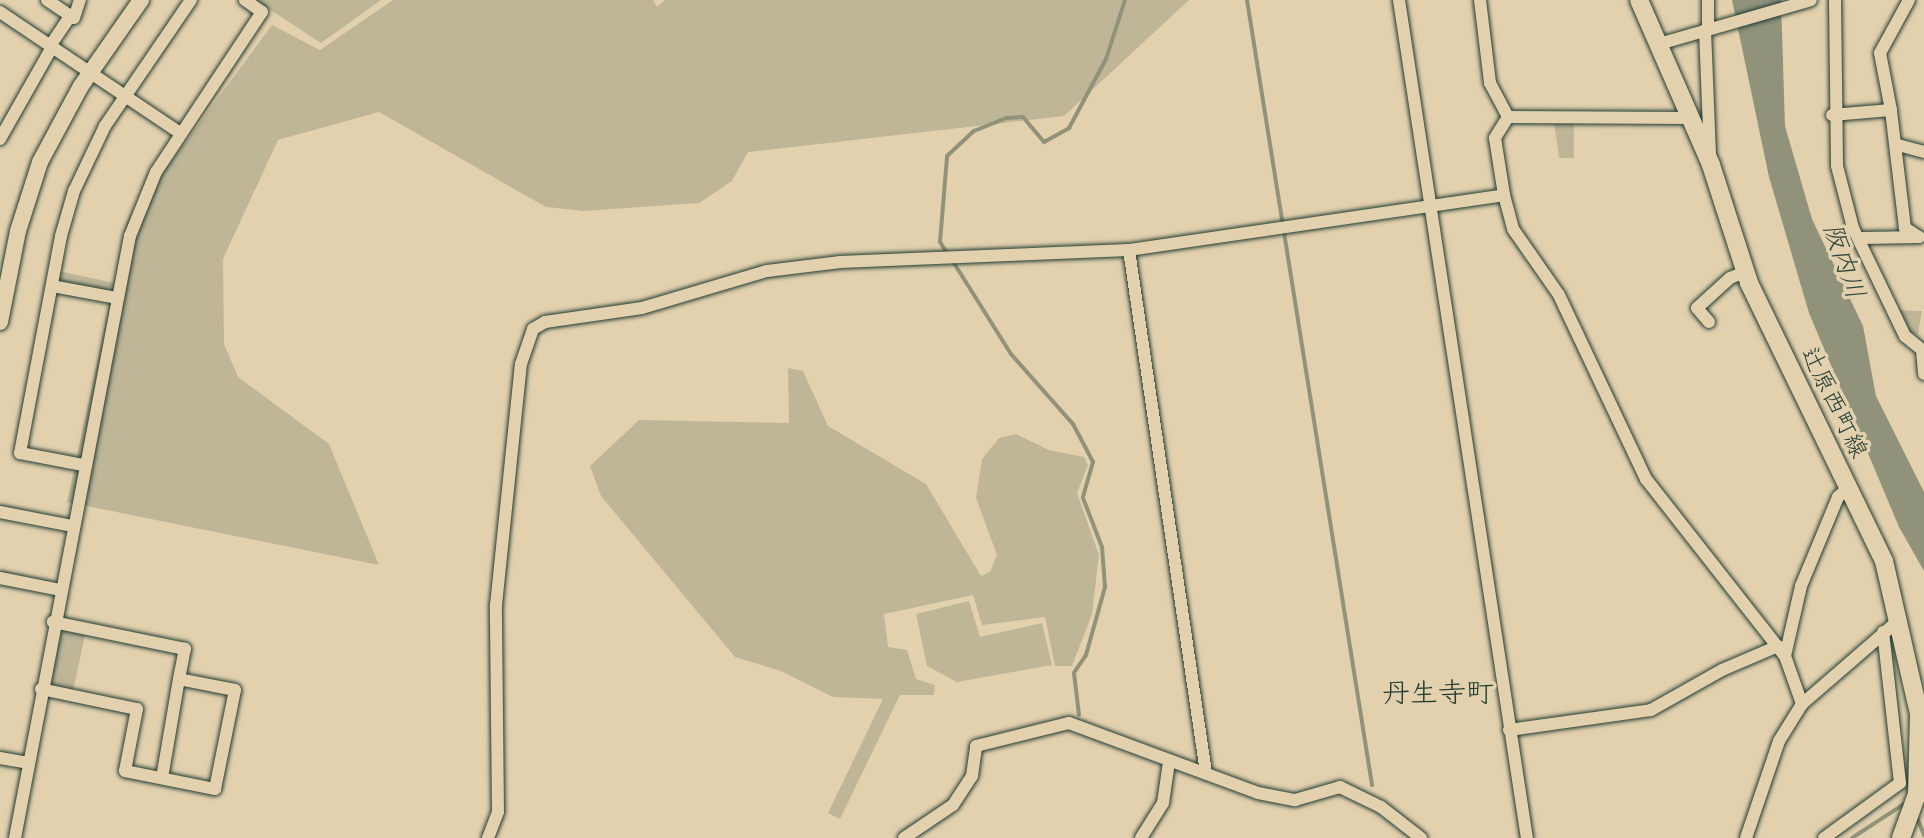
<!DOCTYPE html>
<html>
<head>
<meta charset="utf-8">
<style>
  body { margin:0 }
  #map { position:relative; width:1924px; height:838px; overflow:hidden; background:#e3d1ae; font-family:Itim,"Klee One",sans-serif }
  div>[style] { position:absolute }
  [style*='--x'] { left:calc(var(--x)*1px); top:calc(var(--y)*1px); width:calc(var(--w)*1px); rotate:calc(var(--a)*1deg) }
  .green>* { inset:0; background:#bfb698 }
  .water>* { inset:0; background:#90937a }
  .stream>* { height:4px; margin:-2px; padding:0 2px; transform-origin:2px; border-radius:2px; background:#90937a }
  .roads { filter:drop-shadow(0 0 2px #1f3d34) drop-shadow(0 0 2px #1f3d34) }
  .minor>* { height:12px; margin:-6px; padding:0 6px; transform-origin:6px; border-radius:6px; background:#e3d1ae }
  .tertiary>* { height:16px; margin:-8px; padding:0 8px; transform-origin:8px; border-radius:8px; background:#e3d1ae }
  .secondary>* { height:18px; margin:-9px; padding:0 9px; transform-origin:9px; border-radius:9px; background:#e3d1ae }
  span { translate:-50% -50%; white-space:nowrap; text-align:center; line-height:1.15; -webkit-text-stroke:7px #e3d1ae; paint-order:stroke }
  .street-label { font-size:24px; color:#1f3d34 }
  .water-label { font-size:26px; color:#2a463b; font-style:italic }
  .quarter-label { font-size:28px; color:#1f3d34 }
</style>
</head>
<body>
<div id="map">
  <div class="green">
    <i style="clip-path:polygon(255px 0,381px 0,321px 43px)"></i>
    <i style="clip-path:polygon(393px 0,653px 0,657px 7px,665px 0,1189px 0,1064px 116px,748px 152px,732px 181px,699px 203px,583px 211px,546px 207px,379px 112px,278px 140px,223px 259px,224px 344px,238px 377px,329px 444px,379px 565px,67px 502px,112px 293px,57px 283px,59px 271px,114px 283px,127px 221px,272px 25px,320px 50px)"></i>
    <i style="clip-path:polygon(1554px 122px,1574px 123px,1574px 158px,1559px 158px)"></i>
    <i style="clip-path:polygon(1893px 310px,1922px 311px,1918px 334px,1907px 333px)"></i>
    <i style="clip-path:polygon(788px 368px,803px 371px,828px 426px,926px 484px,981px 576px,990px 572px,997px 555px,976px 498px,982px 459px,999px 438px,1016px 434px,1049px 450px,1084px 457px,1088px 465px,1077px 493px,1099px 555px,1092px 614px,1072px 666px,1055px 666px,1045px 617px,982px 625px,973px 595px,884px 614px,888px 647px,907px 650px,916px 679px,935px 685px,934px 695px,900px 695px,840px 819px,828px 813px,883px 699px,833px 697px,781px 671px,735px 657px,601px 496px,590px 466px,639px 420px,789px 423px)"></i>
    <i style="clip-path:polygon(969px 601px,980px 637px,1042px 623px,1052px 665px,957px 682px,927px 666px,916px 614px)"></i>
    <i style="clip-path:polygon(65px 631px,85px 635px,73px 691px,52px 686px,48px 679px,57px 634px)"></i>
  </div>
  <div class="water">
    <i style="clip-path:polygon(1732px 0,1781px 0,1785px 126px,1812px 219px,1863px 326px,1876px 396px,1924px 492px,1924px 571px,1899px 527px,1809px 313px,1769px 177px)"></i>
  </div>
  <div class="stream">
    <i style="--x:1247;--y:0;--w:795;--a:80.95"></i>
    <i style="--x:947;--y:253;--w:13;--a:-122"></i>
    <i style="--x:940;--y:242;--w:86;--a:-85.3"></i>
    <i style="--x:947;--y:156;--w:37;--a:-43"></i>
    <i style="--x:974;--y:131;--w:35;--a:-22"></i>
    <i style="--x:1006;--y:118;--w:17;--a:-3"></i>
    <i style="--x:1023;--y:117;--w:33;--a:50"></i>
    <i style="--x:1044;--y:142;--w:29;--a:-29"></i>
    <i style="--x:1069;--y:128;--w:78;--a:-61.8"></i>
    <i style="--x:1106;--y:59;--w:62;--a:-72.1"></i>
    <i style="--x:952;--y:260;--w:111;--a:57.9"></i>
    <i style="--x:1011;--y:354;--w:94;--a:48.5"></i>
    <i style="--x:1073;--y:424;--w:43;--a:62.2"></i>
    <i style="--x:1093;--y:462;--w:37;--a:106"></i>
    <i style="--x:1083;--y:498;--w:53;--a:68.8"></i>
    <i style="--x:1102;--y:547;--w:40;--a:85.7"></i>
    <i style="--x:1105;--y:587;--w:71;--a:105.6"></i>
    <i style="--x:1086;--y:655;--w:22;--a:124"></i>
    <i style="--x:1074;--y:673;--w:42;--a:83.2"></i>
    <i style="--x:1916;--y:815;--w:22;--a:68"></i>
    <i style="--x:1852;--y:838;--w:66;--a:-33.2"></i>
  </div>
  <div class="roads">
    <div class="minor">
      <i style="--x:47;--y:0;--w:32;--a:34"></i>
      <i style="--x:74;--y:18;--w:19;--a:-72"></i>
      <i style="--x:1399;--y:0;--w:848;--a:81.32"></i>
      <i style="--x:1480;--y:0;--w:84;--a:83.1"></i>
      <i style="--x:1490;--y:83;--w:38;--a:62"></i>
      <i style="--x:1835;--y:0;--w:166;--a:89.3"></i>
      <i style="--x:1837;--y:166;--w:64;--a:75.5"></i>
      <i style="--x:1853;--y:228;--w:120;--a:64.3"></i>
      <i style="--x:1905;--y:336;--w:22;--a:39"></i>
      <i style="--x:1922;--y:350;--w:24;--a:85"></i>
      <i style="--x:0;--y:12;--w:217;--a:33.9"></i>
      <i style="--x:1708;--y:29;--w:29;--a:-90"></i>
      <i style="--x:1705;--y:30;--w:124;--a:87.7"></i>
      <i style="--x:1659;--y:44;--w:158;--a:-16.1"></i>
      <i style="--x:50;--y:46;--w:36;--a:-56"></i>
      <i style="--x:1832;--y:115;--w:59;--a:-4.8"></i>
      <i style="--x:1891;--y:110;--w:58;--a:-100.9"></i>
      <i style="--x:1880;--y:53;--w:60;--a:-61.3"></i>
      <i style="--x:1692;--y:118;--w:184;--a:-179.7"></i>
      <i style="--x:1508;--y:117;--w:25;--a:122"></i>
      <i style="--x:1495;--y:138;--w:58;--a:81"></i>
      <i style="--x:1504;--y:195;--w:35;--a:75"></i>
      <i style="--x:1513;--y:229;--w:80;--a:55.1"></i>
      <i style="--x:1559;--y:295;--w:204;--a:64.7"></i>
      <i style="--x:1646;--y:479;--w:225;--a:51.9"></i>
      <i style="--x:1785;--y:656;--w:51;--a:70.5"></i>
      <i style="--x:0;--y:139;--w:106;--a:-60.5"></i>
      <i style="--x:1898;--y:145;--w:27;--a:15"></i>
      <i style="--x:1862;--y:238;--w:57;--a:-1"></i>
      <i style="--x:1919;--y:237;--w:17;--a:-147"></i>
      <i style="--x:1905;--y:228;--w:119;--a:-96.8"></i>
      <i style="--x:1129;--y:250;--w:529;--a:81.62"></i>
      <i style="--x:52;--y:286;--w:66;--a:10.5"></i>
      <i style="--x:1709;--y:322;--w:18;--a:-131"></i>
      <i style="--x:1697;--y:308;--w:45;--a:-42.3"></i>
      <i style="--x:1730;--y:278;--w:16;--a:-22"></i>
      <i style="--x:83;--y:465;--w:64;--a:-169.2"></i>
      <i style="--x:20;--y:453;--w:221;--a:-79.3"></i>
      <i style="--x:61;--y:236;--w:47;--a:-73.9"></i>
      <i style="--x:74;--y:191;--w:72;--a:-64.5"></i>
      <i style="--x:105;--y:126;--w:153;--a:-55.7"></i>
      <i style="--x:0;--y:512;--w:73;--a:11"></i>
      <i style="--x:0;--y:578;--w:61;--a:11.3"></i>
      <i style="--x:1785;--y:656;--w:72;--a:-77.1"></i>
      <i style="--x:1801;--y:586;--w:96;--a:-67.4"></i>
      <i style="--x:1838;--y:497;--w:15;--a:-42"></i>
      <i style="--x:41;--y:689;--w:98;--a:11.8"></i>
      <i style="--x:137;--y:709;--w:63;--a:101"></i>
      <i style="--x:125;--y:771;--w:92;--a:11.3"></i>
      <i style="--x:215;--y:789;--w:101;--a:-78.6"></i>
      <i style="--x:235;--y:690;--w:57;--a:-168.9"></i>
      <i style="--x:179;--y:679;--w:31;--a:-79"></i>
      <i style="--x:185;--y:649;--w:135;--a:-168.4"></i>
      <i style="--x:1509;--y:730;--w:143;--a:-8"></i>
      <i style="--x:1651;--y:710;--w:81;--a:-29.4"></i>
      <i style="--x:1722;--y:670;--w:61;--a:-23.2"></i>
      <i style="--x:0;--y:758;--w:27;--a:10"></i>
      <i style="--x:162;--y:778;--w:100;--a:-80.3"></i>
      <i style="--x:15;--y:838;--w:613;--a:-79.19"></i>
      <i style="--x:130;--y:236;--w:69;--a:-67.9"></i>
      <i style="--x:156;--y:172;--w:192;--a:-56.5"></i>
      <i style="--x:262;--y:12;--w:21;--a:-145"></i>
      <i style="--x:488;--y:838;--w:28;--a:-69"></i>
      <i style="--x:498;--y:812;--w:207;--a:-90.6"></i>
      <i style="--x:496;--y:605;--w:242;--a:-84.1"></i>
      <i style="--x:521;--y:364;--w:37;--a:-71"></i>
      <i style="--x:533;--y:329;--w:14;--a:-30"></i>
      <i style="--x:545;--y:322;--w:98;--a:-8.2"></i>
      <i style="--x:642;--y:308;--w:130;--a:-16.5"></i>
      <i style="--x:767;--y:271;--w:74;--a:-7"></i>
      <i style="--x:840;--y:262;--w:289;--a:-2.4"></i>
      <i style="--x:1129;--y:250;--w:379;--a:-8.3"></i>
      <i style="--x:904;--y:838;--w:59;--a:-34"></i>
      <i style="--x:953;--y:805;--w:35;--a:-57"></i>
      <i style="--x:972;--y:776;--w:30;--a:-82"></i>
      <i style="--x:976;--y:746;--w:96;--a:-13.9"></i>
      <i style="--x:1069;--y:723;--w:202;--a:20.3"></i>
      <i style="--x:1258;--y:793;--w:38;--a:11"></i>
      <i style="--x:1295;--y:800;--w:47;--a:-16.1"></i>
      <i style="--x:1340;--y:787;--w:46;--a:26"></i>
      <i style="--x:1381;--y:807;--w:51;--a:37.8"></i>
      <i style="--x:1141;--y:838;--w:41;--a:-57.8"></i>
      <i style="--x:1163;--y:803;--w:41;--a:-81.7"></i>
      <i style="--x:1746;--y:838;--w:102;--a:-71.2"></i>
      <i style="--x:1779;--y:741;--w:44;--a:-58.1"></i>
      <i style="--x:1802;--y:704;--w:130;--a:-40.9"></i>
      <i style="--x:1824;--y:838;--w:94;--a:-35.9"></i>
      <i style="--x:1900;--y:783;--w:152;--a:-96.4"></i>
    </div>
    <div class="tertiary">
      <i style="--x:0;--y:322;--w:93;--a:-78.8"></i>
      <i style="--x:18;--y:231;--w:72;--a:-72.3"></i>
      <i style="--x:40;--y:162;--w:86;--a:-61.7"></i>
      <i style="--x:81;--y:86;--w:105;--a:-55.1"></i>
    </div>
    <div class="secondary">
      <i style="--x:1639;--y:0;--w:180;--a:66.4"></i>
      <i style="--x:1711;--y:165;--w:124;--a:72.1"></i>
      <i style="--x:1749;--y:283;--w:309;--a:64.1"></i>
      <i style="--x:1884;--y:561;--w:157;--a:77.1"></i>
      <i style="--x:1919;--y:714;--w:80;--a:91.4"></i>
      <i style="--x:1917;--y:794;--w:47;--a:110"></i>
    </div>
  </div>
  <div class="street-label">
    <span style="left:1835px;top:402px;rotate:64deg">辻原西町線</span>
  </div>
  <div class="water-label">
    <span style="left:1844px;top:261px;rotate:71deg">阪内川</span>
  </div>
  <div class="quarter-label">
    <span style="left:1438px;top:692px">丹生寺町</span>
  </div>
</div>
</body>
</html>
